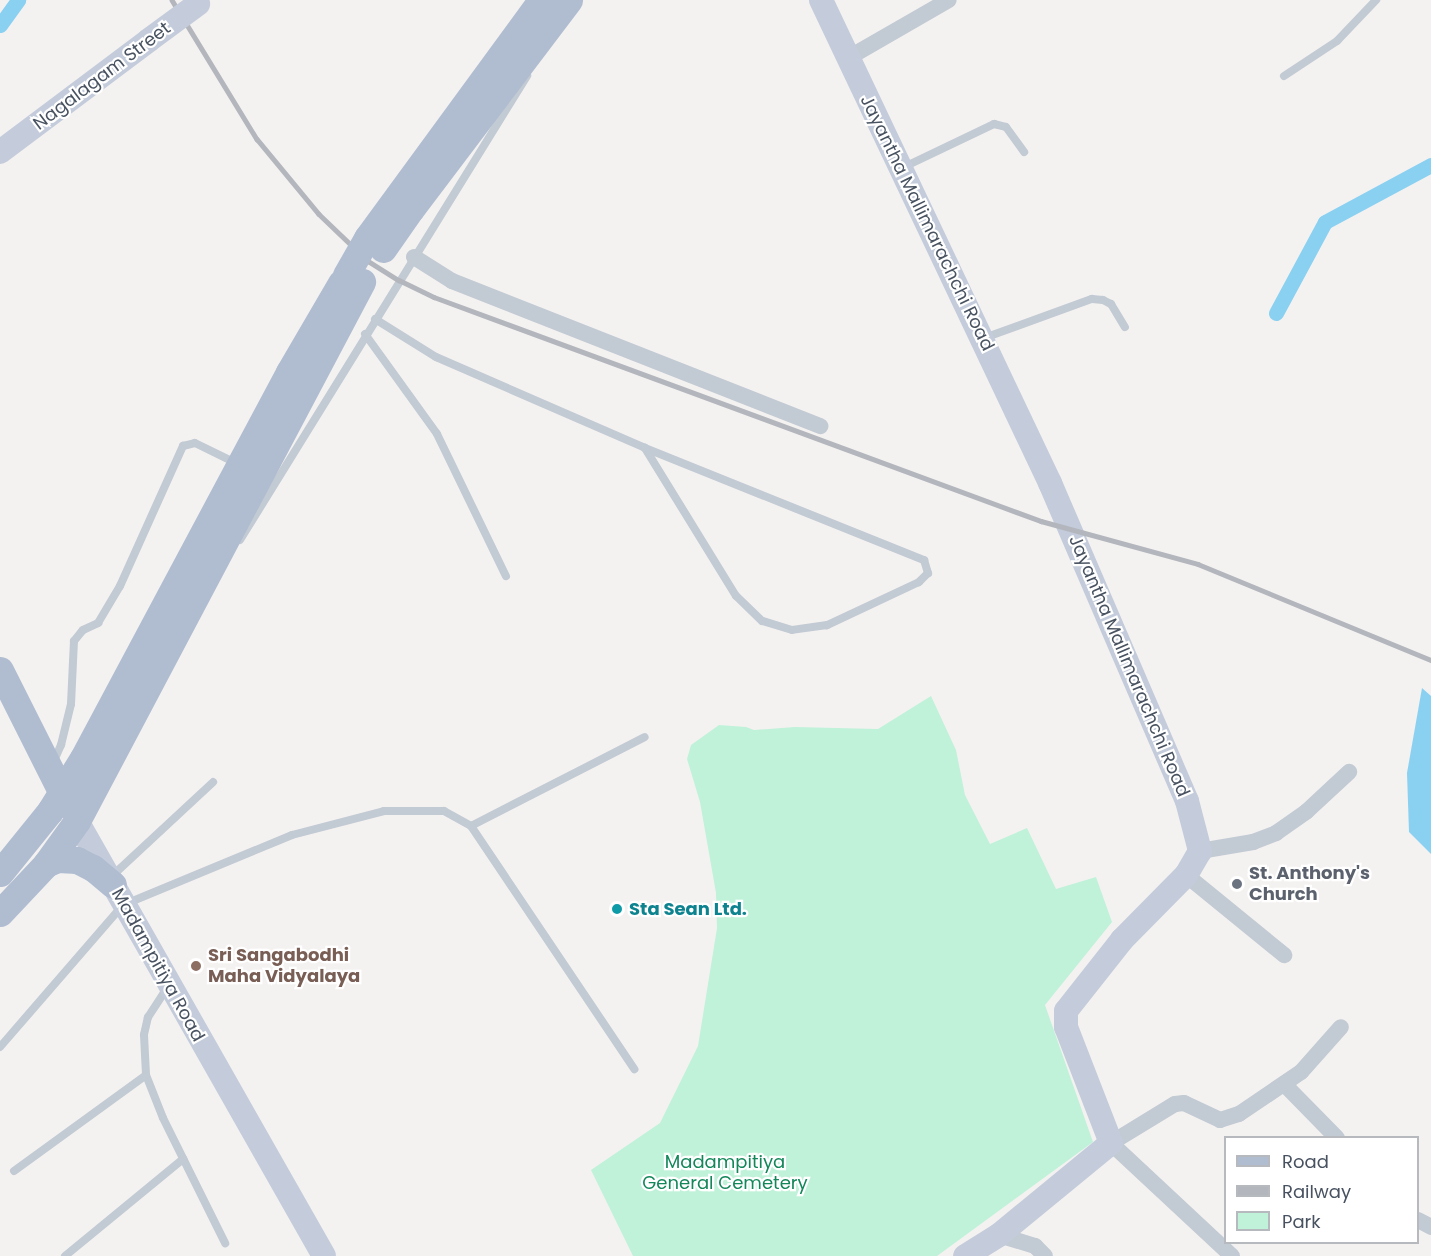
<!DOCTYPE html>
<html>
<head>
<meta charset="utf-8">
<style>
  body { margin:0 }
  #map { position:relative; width:1431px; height:1256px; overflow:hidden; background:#f4f2f1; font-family:Poppins,sans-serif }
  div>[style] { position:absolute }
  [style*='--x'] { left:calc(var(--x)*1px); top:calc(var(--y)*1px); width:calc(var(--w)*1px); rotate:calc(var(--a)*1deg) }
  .green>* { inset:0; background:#bff2d9 }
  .water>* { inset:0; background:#8ad0f1 }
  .canal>* { height:15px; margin:-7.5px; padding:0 7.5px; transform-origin:7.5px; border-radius:7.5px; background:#8ad0f1 }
  .lane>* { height:8px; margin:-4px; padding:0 4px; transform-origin:4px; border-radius:4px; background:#c2cad3 }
  .street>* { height:16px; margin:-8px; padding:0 8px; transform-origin:8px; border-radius:8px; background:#c2cad3 }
  .secondary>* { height:24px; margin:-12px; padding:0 12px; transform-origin:12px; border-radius:12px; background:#c4ccdb }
  .primary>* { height:27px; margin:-13.5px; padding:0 13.5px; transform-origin:13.5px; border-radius:13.5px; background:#b0bdd1 }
  .rail>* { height:4.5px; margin:-2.25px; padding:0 2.25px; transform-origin:2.25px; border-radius:2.25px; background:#b3b6bc }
  .secondary-bridge>* { height:24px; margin:-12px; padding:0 12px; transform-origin:12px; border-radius:12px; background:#c4ccdb }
  .primary-bridge>* { height:27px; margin:-13.5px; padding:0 13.5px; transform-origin:13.5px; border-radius:13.5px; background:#b0bdd1 }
  .dots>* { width:16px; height:16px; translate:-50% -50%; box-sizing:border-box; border:3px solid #fff; border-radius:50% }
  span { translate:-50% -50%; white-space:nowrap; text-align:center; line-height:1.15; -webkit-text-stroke:4.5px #fff; paint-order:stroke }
  .street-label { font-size:18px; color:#485260 }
  .worship-label { font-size:18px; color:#5b616d; font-weight:700 }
  .left { translate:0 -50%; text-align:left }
  .culture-label { font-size:18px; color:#0d838f; font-weight:700 }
  .education-label { font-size:18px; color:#785e54; font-weight:700 }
  .park-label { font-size:18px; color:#13875a }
  .legend { position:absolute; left:1224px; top:1136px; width:195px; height:108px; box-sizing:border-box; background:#fff; border:2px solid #b6babf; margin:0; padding:8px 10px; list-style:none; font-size:18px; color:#485260 }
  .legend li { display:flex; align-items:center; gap:12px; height:30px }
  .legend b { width:30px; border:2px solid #b6babf }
</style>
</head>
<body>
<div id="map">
  <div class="green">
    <i style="clip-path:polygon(931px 696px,956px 750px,965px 795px,990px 844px,1027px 828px,1056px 889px,1096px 877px,1112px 922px,1045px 1005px,1093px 1142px,937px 1256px,633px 1256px,591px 1170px,660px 1123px,698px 1046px,717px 928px,716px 893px,700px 802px,687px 759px,691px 745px,719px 725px,746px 727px,754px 730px,795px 727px,878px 729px)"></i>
  </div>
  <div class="water">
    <i style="clip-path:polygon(1422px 688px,1431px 696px,1431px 854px,1409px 832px,1407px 773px)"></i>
  </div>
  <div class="canal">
    <i style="--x:0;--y:25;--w:31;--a:-54"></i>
    <i style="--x:1276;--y:313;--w:103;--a:-61.7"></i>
    <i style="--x:1325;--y:222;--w:120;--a:-28.3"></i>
  </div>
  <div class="lane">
    <i style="--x:1284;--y:76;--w:64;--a:-33.4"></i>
    <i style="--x:1337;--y:41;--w:57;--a:-46.4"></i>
    <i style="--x:904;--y:167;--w:100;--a:-25.5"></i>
    <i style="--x:994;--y:124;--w:12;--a:14"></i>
    <i style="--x:1006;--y:127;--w:31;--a:54"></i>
    <i style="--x:375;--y:319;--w:72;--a:31.9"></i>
    <i style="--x:436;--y:357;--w:228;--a:23.5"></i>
    <i style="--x:645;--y:448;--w:301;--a:21.9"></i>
    <i style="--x:924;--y:560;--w:14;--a:73"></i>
    <i style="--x:928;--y:573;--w:13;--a:135"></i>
    <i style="--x:919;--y:582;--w:102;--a:154.9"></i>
    <i style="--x:827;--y:625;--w:35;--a:172"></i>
    <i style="--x:792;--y:630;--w:31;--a:-163"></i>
    <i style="--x:762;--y:621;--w:36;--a:-136"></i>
    <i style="--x:736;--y:596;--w:174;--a:-121.6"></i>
    <i style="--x:365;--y:334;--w:123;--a:54.2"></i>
    <i style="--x:437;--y:434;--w:158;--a:64.1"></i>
    <i style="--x:984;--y:338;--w:115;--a:-19.9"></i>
    <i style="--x:1092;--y:299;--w:11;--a:5"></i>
    <i style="--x:1103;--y:300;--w:9;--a:27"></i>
    <i style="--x:1111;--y:304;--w:27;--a:59"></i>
    <i style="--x:240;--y:540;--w:546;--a:-58.26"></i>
    <i style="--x:53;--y:763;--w:20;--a:-66"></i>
    <i style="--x:61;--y:745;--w:42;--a:-76.3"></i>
    <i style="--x:71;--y:704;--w:63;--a:-87.3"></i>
    <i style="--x:74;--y:641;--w:14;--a:-51"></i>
    <i style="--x:83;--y:630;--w:17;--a:-25"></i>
    <i style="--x:98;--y:623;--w:43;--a:-59.3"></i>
    <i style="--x:120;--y:586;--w:154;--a:-65.8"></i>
    <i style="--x:183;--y:446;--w:12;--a:-14"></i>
    <i style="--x:195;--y:443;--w:48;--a:26"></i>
    <i style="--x:471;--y:826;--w:195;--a:-27.1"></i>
    <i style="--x:112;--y:876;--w:138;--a:-42.9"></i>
    <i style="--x:167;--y:988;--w:35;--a:123"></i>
    <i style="--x:148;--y:1017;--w:18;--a:103"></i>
    <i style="--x:144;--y:1035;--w:40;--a:87.1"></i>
    <i style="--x:146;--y:1075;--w:46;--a:68.4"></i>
    <i style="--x:163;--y:1118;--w:140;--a:63.6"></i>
    <i style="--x:0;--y:1047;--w:188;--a:-49.1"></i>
    <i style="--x:123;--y:905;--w:183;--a:-22.5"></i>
    <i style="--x:292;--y:835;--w:95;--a:-14.6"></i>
    <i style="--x:384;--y:811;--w:60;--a:0"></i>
    <i style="--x:444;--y:811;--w:31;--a:29"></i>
    <i style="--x:471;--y:826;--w:293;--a:56.1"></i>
    <i style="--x:14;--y:1171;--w:163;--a:-36"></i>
    <i style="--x:65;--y:1256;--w:153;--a:-39.4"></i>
  </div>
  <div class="street">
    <i style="--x:848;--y:58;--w:116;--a:-29.9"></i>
    <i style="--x:414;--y:257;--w:45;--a:32.3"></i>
    <i style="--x:452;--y:281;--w:396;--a:21.5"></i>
    <i style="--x:1200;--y:851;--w:54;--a:-9.6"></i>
    <i style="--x:1253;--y:842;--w:25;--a:-21"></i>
    <i style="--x:1276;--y:833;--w:37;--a:-35"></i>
    <i style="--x:1306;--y:812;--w:59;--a:-42.9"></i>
    <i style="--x:1186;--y:875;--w:127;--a:39.2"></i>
    <i style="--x:1285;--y:1085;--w:74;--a:45.5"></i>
    <i style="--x:1418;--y:1220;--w:15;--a:28"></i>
    <i style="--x:999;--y:1235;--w:38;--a:17"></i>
    <i style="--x:1035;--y:1246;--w:14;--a:45"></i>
    <i style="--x:1232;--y:1256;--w:166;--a:-137"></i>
    <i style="--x:1111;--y:1143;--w:75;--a:-31.4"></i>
    <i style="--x:1175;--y:1104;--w:9;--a:-6"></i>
    <i style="--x:1184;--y:1103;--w:40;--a:25"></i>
    <i style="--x:1220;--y:1120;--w:20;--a:-18"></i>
    <i style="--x:1239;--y:1114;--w:75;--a:-34.1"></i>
    <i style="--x:1301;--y:1072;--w:60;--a:-48.4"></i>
  </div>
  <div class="secondary">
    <i style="--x:821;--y:0;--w:535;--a:64.63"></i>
    <i style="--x:1050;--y:483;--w:346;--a:66.7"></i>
    <i style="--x:1187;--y:801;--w:52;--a:75.4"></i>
    <i style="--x:1200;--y:851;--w:28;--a:120"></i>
    <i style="--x:1186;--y:875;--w:91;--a:134.6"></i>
    <i style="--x:1122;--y:940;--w:90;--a:128.3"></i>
    <i style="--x:1066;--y:1011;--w:16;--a:90"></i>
    <i style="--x:1066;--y:1027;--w:124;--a:68.8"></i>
    <i style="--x:1111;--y:1143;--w:145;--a:140.6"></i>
    <i style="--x:999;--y:1235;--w:40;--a:148"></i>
    <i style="--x:0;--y:152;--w:186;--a:-36.9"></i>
    <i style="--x:77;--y:821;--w:500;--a:60.41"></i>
  </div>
  <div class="primary">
    <i style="--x:367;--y:238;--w:295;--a:-53.8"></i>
    <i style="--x:383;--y:249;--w:49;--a:-55"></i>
    <i style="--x:411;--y:209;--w:262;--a:-52.9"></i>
    <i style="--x:0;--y:670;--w:151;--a:63.3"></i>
    <i style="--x:46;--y:864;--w:12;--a:-24"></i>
    <i style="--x:57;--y:859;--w:20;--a:3"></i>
    <i style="--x:77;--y:860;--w:18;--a:27"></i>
    <i style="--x:93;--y:868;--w:26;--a:40"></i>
    <i style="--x:0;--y:873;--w:80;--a:-51.1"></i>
    <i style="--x:50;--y:811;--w:62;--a:-58.1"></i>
    <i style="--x:83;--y:758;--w:438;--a:-61.9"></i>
    <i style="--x:289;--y:372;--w:103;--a:-59.7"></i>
    <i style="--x:0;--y:913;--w:67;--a:-46.8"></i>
    <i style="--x:46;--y:864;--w:53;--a:-54.2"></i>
    <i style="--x:77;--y:821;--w:610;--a:-62.13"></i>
  </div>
  <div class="rail">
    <i style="--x:172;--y:0;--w:163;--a:58.6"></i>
    <i style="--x:257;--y:139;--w:97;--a:50.4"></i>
    <i style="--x:319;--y:214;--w:68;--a:43.8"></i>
    <i style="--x:368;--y:261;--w:36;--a:32"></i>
    <i style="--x:399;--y:280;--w:39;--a:26"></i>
    <i style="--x:434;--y:297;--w:647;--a:20.26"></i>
    <i style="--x:1041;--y:521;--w:163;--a:15.3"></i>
    <i style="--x:1198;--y:564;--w:252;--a:22.4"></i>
  </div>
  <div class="secondary-bridge">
    <i style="--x:149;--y:40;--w:61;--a:-36.3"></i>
  </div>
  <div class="primary-bridge">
    <i style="--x:346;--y:275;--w:43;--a:-60.4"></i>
  </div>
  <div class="dots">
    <i style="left:1237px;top:884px;background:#6b7280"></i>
    <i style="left:617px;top:909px;background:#0f9aa8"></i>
    <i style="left:196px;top:966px;background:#8d6e63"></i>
  </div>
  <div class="street-label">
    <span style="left:102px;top:76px;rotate:-37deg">Nagalagam Street</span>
    <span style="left:927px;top:223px;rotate:64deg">Jayantha Mallimarachchi Road</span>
    <span style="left:1129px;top:666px;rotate:67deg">Jayantha Mallimarachchi Road</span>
    <span style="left:158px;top:965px;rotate:61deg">Madampitiya Road</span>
  </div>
  <div class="worship-label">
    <span class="left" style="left:1249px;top:884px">St. Anthony's<br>Church</span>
  </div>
  <div class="culture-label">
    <span class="left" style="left:629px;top:909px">Sta Sean Ltd.</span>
  </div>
  <div class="education-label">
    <span class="left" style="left:208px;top:966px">Sri Sangabodhi<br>Maha Vidyalaya</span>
  </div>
  <div class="park-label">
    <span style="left:725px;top:1173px">Madampitiya<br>General Cemetery</span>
  </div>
  <ul class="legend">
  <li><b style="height:8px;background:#b0bdd1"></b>Road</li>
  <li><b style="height:8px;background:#b3b6bc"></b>Railway</li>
  <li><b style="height:16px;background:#bff2d9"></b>Park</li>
  </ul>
</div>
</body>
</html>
